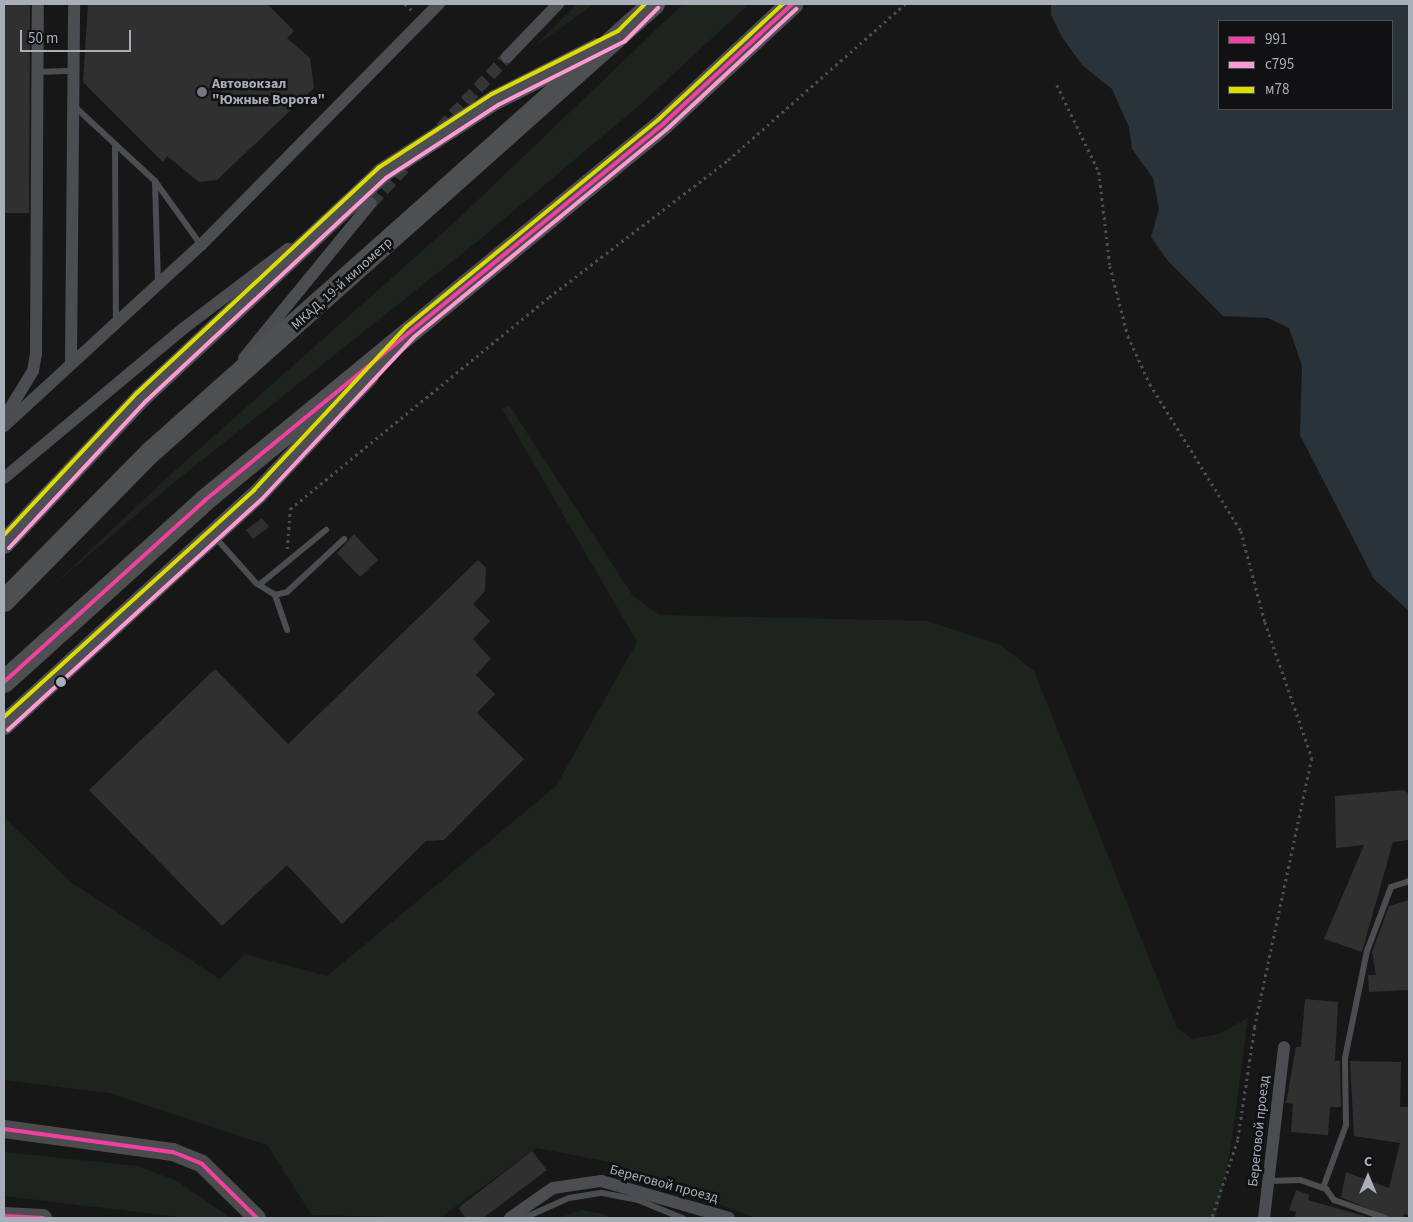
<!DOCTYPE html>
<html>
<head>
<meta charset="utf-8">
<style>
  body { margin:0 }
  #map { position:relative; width:1413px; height:1222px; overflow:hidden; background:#171717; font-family:"Source Sans 3",sans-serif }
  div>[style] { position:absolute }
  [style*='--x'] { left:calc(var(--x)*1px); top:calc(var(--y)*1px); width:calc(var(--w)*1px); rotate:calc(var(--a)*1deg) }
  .green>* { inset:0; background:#1d241d }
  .water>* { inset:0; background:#2a3339 }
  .building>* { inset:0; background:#303031 }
  .street-tunnel>* { height:12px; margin-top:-6px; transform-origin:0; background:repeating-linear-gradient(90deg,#343537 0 12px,transparent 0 18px) }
  .path>* { height:2.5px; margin-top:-1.25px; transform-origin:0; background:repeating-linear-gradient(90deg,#4d4e52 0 2.5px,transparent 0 6.5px) }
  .lane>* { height:6px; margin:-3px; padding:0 3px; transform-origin:3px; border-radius:3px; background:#4b4d50 }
  .street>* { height:12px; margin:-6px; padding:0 6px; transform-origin:6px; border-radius:6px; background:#4b4d50 }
  .secondary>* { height:18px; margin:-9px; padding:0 9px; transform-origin:9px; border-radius:9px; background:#4a4c4e }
  .primary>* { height:20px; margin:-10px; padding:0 10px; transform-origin:10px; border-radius:10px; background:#4d4f52 }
  .highway>* { height:22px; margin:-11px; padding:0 11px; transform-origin:11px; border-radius:11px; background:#4e4f51 }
  .bus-1>* { height:4px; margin:-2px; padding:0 2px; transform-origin:2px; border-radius:2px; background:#f240a1 }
  .bus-2>* { height:4px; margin:-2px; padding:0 2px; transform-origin:2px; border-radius:2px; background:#ff9ad2 }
  .bus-3>* { height:4px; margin:-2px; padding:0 2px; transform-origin:2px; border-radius:2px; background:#dbdc04 }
  .dots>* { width:14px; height:14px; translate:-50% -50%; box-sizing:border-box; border:2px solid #111113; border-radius:50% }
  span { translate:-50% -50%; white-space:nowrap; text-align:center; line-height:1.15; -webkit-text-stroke:5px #111113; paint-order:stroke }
  .poi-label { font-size:14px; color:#a8afb8; font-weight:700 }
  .left { translate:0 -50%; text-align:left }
  .street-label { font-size:14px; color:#a8afb8 }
  .frame { position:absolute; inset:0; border:5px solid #a8afb8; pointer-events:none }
  .legend { position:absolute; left:1218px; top:20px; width:175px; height:90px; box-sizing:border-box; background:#111113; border:1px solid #4d5055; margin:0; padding:6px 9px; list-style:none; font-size:15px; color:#a8afb8 }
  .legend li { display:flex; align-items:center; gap:10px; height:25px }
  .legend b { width:25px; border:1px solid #4d5055 }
  .north { position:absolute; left:1343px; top:1152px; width:50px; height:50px; -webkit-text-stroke:4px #111113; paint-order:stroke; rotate:0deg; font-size:14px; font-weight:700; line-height:20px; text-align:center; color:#a8afb8 }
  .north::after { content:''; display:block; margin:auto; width:18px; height:22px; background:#a8afb8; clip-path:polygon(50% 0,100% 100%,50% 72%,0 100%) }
  .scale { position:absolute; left:20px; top:30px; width:111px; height:22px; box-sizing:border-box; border:2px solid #a8afb8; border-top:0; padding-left:6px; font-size:15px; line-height:18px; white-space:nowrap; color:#a8afb8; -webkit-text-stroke:4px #111113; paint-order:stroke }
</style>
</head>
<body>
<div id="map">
  <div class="green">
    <i style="clip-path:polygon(577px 4px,594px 4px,535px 46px)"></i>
    <i style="clip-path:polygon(683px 4px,749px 4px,642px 103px,479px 240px,176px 481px,50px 588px,170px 475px,457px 220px)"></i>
    <i style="clip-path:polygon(509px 405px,633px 596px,660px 615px,927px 621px,1001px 645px,1034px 671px,1177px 1028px,1192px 1039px,1218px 1034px,1248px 1018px,1230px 1153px,1216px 1218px,755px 1218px,610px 1162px,536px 1148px,440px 1218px,312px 1215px,267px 1145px,109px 1093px,4px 1080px,4px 817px,72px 883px,220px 979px,245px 954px,327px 976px,556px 786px,637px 642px,502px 409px)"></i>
    <i style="clip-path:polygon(4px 1152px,138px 1166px,177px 1181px,231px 1218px,187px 1218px,4px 1196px)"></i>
    <i style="clip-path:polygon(582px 1210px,607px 1215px,608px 1218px,558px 1218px)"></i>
  </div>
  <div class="water">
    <i style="clip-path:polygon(evenodd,1051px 4px,1409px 4px,1409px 611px,1374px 579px,1300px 435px,1302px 366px,1289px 328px,1268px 318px,1223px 316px,1168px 261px,1151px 237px,1159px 209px,1153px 178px,1132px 149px,1129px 127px,1112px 89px,1082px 65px,1062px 37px,1051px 15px,1051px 4px,1219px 21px,1392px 21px,1392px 109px,1219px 109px,1219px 21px)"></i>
  </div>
  <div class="building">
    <i style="clip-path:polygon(4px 4px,30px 4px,29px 213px,4px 213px)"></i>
    <i style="clip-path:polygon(88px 4px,267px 4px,294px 31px,287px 38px,310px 58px,314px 88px,217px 180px,199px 182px,167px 156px,163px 162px,83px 82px)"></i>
    <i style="clip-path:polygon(262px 518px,269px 527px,253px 539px,246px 530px)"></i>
    <i style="clip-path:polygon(354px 534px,378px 560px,360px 577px,337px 553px)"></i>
    <i style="clip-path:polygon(478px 560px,486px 568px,485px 591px,473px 604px,490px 621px,473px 639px,491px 659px,476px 675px,495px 694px,477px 713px,524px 759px,444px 840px,426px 841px,342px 924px,287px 865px,222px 926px,89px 790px,215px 669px,288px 744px)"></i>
    <i style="clip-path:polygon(1404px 790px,1409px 794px,1409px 840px,1393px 842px,1362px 952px,1324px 939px,1364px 845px,1336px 848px,1335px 796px)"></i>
    <i style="clip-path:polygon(1409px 900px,1409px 990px,1369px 992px,1368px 975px,1376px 975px,1372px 952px,1389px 906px)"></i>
    <i style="clip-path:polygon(1305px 999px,1338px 1002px,1335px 1061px,1340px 1061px,1341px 1107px,1330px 1107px,1328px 1135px,1291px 1132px,1293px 1104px,1286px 1103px,1296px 1047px,1301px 1047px)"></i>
    <i style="clip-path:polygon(1350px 1061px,1401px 1062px,1400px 1107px,1409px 1107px,1409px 1215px,1404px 1214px,1403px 1218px,1390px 1218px,1341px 1197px,1346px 1172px,1389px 1188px,1400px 1143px,1354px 1136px)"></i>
    <i style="clip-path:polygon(532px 1151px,547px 1170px,483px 1218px,466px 1218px,458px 1208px)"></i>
    <i style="clip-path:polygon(1296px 1190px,1310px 1195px,1308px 1200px,1371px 1218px,1294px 1218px,1296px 1212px,1289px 1210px)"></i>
  </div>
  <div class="street-tunnel">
    <i style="--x:441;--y:128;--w:97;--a:-47.1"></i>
    <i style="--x:371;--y:203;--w:52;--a:-46.5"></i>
  </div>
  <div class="path">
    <i style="--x:405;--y:4;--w:11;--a:41"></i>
    <i style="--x:1057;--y:85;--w:97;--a:64.2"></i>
    <i style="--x:1099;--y:172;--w:95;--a:83.3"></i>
    <i style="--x:1110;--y:266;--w:72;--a:75.6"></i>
    <i style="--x:1128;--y:336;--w:53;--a:65.4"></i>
    <i style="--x:1150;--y:384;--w:173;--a:58.2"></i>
    <i style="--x:1241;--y:531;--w:94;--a:75.2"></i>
    <i style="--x:1265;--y:622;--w:144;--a:70.9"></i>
    <i style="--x:1312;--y:758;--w:275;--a:102"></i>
    <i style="--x:1255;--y:1027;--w:114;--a:98.6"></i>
    <i style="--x:1238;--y:1140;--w:82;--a:108.4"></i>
    <i style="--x:287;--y:549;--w:40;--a:-85.7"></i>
    <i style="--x:290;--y:509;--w:335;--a:-39.3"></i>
    <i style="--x:549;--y:297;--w:225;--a:-37.4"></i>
    <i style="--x:728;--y:160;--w:236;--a:-41.4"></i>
  </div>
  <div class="lane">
    <i style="--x:38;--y:72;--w:35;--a:-2"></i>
    <i style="--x:74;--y:106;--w:110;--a:42.8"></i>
    <i style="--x:155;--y:181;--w:79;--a:54.3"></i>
    <i style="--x:115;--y:145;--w:177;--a:89.7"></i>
    <i style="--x:155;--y:182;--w:102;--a:88.3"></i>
    <i style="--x:215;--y:537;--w:62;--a:48.3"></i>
    <i style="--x:256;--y:583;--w:22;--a:32"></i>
    <i style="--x:275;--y:595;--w:12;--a:-14"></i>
    <i style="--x:287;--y:592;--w:78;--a:-42.9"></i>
    <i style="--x:259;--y:585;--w:87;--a:-39.4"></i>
    <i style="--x:275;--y:595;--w:37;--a:71"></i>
    <i style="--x:1269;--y:1181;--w:31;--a:-2"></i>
    <i style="--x:1300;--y:1180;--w:28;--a:19"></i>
    <i style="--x:1326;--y:1189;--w:14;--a:54"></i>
    <i style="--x:1334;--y:1200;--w:54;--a:19.4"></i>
    <i style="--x:1323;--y:1188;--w:67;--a:-69.9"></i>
    <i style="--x:1346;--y:1125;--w:67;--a:-90.9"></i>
    <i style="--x:1345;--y:1058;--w:109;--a:-78.4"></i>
    <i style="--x:1367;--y:951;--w:68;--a:-69.4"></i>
    <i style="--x:1391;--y:887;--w:19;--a:-18"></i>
    <i style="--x:524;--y:1218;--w:49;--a:-24"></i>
    <i style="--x:569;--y:1198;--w:33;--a:-9"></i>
    <i style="--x:602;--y:1193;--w:37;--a:11"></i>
    <i style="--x:638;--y:1200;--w:48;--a:22.2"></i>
  </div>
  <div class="street">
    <i style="--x:507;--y:57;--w:74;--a:-46.1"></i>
    <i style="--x:244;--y:358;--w:200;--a:-50.7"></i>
    <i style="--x:71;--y:362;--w:358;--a:-89.5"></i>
    <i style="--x:4;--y:418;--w:55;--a:-58.3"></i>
    <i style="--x:33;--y:371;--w:17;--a:-80"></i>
    <i style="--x:36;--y:354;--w:350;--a:-89.7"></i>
    <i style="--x:4;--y:426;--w:268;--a:-42.6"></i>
    <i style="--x:201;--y:245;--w:339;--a:-45.4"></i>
    <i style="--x:4;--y:478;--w:234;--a:-39.8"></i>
    <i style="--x:184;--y:328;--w:131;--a:-37.2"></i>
    <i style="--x:510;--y:1218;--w:52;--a:-34.9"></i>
    <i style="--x:553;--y:1188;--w:49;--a:-8.3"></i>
    <i style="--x:601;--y:1181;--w:133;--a:16.1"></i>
    <i style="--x:1264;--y:1218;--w:172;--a:-83.3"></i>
  </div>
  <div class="secondary">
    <i style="--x:4;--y:1129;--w:171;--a:7.8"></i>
    <i style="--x:173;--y:1152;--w:31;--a:22"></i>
    <i style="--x:202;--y:1164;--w:77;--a:44.5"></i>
    <i style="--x:4;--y:1216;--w:39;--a:3"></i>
  </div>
  <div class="primary">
    <i style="--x:4;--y:544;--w:200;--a:-46.8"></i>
    <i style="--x:141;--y:398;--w:330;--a:-43"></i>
    <i style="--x:382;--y:173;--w:135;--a:-32.9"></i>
    <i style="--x:495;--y:100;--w:115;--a:-26.8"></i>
    <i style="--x:4;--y:725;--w:343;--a:-42.3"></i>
    <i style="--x:258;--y:494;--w:162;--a:-46.8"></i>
  </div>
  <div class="highway">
    <i style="--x:4;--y:601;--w:208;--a:-45.4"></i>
    <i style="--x:150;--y:453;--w:675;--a:-41.7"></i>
    <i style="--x:4;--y:682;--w:270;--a:-42.1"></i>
    <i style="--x:204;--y:501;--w:593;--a:-39.38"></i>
    <i style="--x:662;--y:125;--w:178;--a:-42.9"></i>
  </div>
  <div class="bus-1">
    <i style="--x:4;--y:682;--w:270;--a:-42.1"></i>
    <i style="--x:204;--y:501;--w:593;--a:-39.38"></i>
    <i style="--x:662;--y:125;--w:178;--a:-42.9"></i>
    <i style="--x:4;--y:1129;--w:171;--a:7.8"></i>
    <i style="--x:173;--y:1152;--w:31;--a:22"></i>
    <i style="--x:202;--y:1164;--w:77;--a:44.5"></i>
    <i style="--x:4;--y:1216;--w:39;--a:3"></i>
  </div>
  <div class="bus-2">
    <i style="--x:9;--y:548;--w:200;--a:-47"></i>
    <i style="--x:145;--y:402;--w:329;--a:-42.9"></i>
    <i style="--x:386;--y:178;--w:134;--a:-33.1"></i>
    <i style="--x:498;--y:105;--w:142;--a:-26.7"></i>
    <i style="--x:625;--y:41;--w:47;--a:-45"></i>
    <i style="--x:8;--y:730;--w:343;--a:-42.3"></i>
    <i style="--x:262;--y:499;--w:222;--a:-46.8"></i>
    <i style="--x:414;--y:337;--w:326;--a:-39.4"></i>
    <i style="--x:666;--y:130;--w:178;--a:-42.9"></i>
  </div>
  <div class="bus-3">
    <i style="--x:4;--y:535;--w:195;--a:-46.9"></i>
    <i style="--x:137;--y:393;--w:330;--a:-43"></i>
    <i style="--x:378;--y:168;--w:136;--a:-33"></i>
    <i style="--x:492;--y:94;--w:141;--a:-26.6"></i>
    <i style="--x:618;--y:31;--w:38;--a:-45"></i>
    <i style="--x:4;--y:717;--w:338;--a:-42.2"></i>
    <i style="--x:254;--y:490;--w:223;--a:-47"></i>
    <i style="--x:406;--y:327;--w:326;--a:-39.4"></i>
    <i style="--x:658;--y:120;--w:171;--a:-42.9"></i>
  </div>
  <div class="dots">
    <i style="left:202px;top:92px;background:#757a80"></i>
    <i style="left:61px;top:682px;background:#a8afb8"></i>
  </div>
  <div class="poi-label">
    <span class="left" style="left:212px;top:92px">Автовокзал<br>"Южные Ворота"</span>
  </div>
  <div class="street-label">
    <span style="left:342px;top:284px;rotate:-42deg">МКАД, 19-й километр</span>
    <span style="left:1259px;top:1131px;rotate:-84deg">Береговой проезд</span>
    <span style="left:664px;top:1184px;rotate:15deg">Береговой проезд</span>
  </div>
  <div class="frame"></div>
  <ul class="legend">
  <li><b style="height:6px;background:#f240a1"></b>991</li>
  <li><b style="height:6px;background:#ff9ad2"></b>с795</li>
  <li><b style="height:6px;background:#dbdc04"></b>м78</li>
  </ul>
  <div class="north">С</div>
  <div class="scale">50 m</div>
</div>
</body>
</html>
